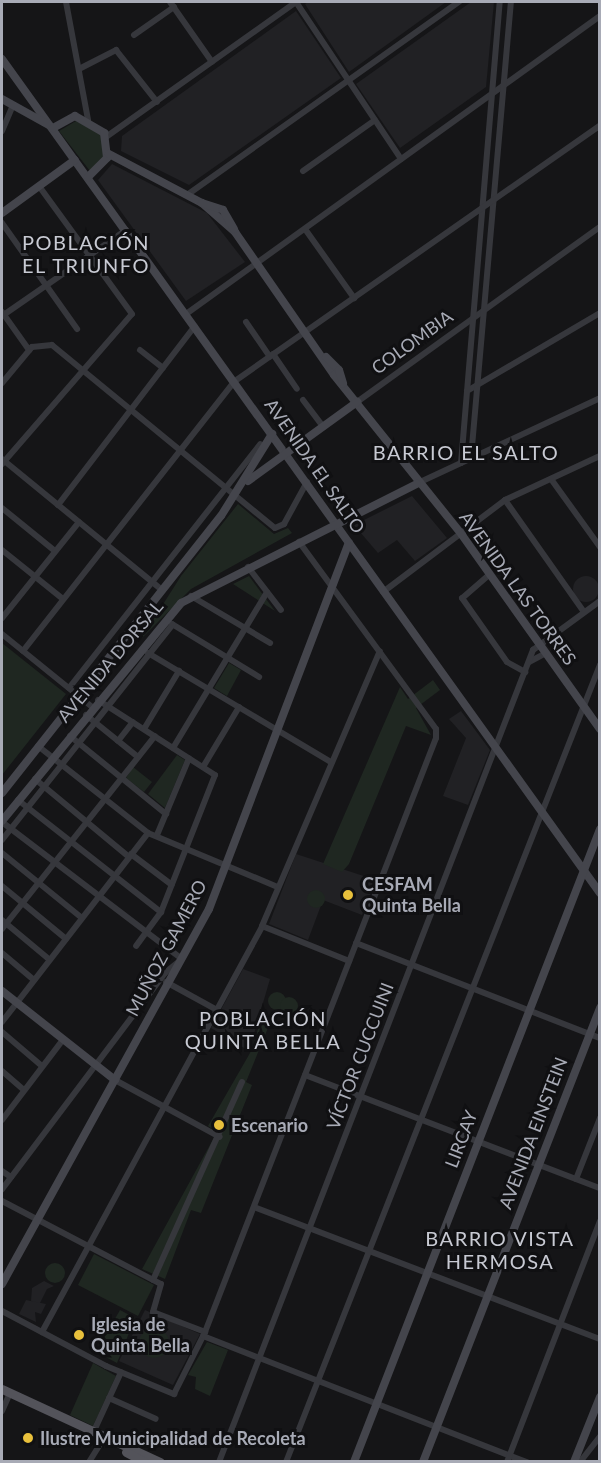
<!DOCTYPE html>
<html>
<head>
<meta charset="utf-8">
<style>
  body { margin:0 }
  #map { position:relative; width:601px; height:1463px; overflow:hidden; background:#151517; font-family:Lato,sans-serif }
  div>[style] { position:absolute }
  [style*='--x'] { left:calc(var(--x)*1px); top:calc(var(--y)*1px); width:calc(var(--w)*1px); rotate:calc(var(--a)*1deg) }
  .built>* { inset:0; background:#212124 }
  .round { border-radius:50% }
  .green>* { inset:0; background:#1f2721 }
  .street>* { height:6px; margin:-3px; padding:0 3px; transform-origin:3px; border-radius:3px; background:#36373c }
  .secondary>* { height:8px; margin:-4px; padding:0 4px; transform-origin:4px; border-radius:4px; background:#44454c }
  .primary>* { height:9px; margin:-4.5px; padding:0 4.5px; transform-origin:4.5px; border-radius:4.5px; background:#53535a }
  .dots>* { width:16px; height:16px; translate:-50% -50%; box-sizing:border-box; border:3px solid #101012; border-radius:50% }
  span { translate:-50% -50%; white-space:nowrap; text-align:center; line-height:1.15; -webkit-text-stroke:6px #101012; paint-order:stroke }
  .street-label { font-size:18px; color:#a8abb6 }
  .poi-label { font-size:18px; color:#a8abb6; font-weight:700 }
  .left { translate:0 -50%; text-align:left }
  .neighbourhood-label { font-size:20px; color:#c8cad3; letter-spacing:1.5px }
  .frame { position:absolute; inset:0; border:3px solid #a8abb6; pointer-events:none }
</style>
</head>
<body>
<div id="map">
  <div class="built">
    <i style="clip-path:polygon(308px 2px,446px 2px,349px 72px,305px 4px)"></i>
    <i style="clip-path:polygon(471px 2px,494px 2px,486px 87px,400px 148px,356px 84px)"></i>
    <i style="clip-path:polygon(296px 11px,341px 78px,189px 185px,121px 151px,122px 136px)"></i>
    <i style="clip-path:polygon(112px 164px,207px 213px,245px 262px,186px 301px,98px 180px)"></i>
    <i style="clip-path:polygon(412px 496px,447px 538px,415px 561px,397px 540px,378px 553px,354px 525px)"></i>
    <i class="round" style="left:573px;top:576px;width:26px;height:26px"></i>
    <i style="clip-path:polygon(461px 711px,490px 750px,468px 805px,443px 796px,466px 738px,449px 719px)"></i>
    <i style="clip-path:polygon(296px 854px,376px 880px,362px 915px,323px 900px,308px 940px,269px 924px)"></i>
    <i style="clip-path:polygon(243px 969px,270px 979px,249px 1051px,211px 1028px)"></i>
    <i style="clip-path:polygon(44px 1281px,54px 1286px,47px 1289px,39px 1305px,31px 1301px,32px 1288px)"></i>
    <i style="clip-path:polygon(26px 1300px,46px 1304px,41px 1314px,35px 1312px,36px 1322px,19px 1314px)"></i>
    <i style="clip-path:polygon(145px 1310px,200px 1334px,173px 1385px,119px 1361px)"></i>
  </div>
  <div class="green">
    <i style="clip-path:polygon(76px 121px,102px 135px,105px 158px,90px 171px,59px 131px)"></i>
    <i style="clip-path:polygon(238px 504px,274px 534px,288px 528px,292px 533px,191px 589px,141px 639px,181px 576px)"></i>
    <i style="clip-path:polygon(249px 576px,275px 611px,233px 584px)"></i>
    <i style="clip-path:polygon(2px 643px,66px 694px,2px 775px)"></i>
    <i style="clip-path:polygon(229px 663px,241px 670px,227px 696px,214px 688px)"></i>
    <i style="clip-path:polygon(433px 680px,440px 690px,416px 708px,431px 735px,406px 726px,349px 864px,342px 872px,323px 864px,400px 687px,408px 699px)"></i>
    <i style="clip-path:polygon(177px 755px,185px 760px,165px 808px,148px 794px)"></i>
    <i style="clip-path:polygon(133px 767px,152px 782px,144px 792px,126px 778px)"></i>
    <i class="round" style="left:307px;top:890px;width:18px;height:18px"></i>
    <i class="round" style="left:268px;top:992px;width:18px;height:18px"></i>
    <i class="round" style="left:280px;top:997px;width:18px;height:18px"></i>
    <i style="clip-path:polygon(263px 1014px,272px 1018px,246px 1082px,252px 1085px,201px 1213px,191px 1210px,165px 1279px,142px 1269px,217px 1132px,208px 1126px,250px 1053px)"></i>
    <i style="clip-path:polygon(94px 1254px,154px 1285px,138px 1316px,78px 1285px)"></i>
    <i class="round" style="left:45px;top:1263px;width:20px;height:20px"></i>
    <i style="clip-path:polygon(120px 1310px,135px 1318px,117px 1363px,96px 1352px)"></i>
    <i class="round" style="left:139px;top:1328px;width:30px;height:30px"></i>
    <i style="clip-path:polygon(207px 1342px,228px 1350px,210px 1396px,195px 1389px,196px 1377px,188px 1375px)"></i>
    <i style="clip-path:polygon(93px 1363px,116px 1376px,93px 1426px,70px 1415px)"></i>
  </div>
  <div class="street">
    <i style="--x:66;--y:2;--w:120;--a:79.4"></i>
    <i style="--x:170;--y:2;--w:73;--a:55"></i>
    <i style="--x:296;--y:2;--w:189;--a:56.2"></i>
    <i style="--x:134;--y:35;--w:49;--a:-35"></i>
    <i style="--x:79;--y:69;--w:42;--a:-27.2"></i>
    <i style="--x:116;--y:50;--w:66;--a:51.7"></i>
    <i style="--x:2;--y:131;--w:28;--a:-67"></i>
    <i style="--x:106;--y:137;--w:233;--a:-35.4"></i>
    <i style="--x:303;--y:171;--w:88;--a:-35.3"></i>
    <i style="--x:187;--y:195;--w:334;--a:-35.4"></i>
    <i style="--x:2;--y:223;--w:130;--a:54.7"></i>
    <i style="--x:305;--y:229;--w:85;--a:54.6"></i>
    <i style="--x:2;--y:312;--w:47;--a:54.6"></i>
    <i style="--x:186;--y:314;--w:510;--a:-35.75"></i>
    <i style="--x:2;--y:316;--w:151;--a:-34.7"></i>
    <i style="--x:246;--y:322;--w:42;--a:55.6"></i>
    <i style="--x:140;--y:350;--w:29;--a:38"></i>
    <i style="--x:273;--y:354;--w:42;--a:55.6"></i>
    <i style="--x:2;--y:383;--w:47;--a:-50.2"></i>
    <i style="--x:32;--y:347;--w:20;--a:-6"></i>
    <i style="--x:52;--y:345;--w:288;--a:39.4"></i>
    <i style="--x:275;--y:528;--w:10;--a:-24"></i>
    <i style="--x:284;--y:524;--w:48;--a:-61.3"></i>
    <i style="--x:467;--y:391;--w:154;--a:-30.4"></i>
    <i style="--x:303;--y:400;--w:34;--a:53"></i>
    <i style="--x:357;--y:402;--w:299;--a:-35.8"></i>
    <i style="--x:471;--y:458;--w:458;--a:-85"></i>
    <i style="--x:2;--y:459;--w:207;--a:39.3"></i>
    <i style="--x:461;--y:463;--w:463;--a:-85.2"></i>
    <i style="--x:2;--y:464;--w:198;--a:-49.1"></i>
    <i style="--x:132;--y:314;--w:158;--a:-126"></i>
    <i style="--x:551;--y:479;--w:84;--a:54.2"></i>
    <i style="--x:418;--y:483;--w:201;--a:-25"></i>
    <i style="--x:505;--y:500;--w:137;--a:54.8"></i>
    <i style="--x:58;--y:505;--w:225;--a:-52.6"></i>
    <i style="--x:2;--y:508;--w:68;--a:39.1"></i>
    <i style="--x:2;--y:550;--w:78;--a:38.8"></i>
    <i style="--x:248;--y:567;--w:54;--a:52.5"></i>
    <i style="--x:490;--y:574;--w:37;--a:139"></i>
    <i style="--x:462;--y:598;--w:78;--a:54.9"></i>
    <i style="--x:507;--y:662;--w:21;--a:29"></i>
    <i style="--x:383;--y:592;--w:153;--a:-37"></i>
    <i style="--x:505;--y:500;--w:105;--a:-24.9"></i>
    <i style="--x:191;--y:596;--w:92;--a:30.7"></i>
    <i style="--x:2;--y:618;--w:123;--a:-51.3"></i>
    <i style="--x:172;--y:624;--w:102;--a:31.3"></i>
    <i style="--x:2;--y:634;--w:116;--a:39"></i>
    <i style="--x:23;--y:651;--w:343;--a:-51.9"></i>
    <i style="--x:235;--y:381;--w:446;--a:-35"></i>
    <i style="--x:148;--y:653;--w:213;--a:30.8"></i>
    <i style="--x:529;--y:662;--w:19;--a:-28"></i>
    <i style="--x:69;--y:688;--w:310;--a:-51.9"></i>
    <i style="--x:98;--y:700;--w:139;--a:32.7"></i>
    <i style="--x:215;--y:775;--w:147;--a:111.5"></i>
    <i style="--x:161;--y:912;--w:42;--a:126.3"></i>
    <i style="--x:86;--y:715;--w:67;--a:38.9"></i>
    <i style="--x:144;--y:729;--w:68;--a:-58.9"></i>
    <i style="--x:70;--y:736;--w:124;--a:39.1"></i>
    <i style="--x:118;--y:741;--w:24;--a:-52"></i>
    <i style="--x:38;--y:746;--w:140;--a:38.3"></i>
    <i style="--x:148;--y:833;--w:141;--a:22.6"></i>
    <i style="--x:173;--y:748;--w:182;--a:-58.9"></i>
    <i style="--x:203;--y:767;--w:70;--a:-59"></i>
    <i style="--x:35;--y:779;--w:122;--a:39.7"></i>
    <i style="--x:18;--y:800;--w:182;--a:38.1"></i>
    <i style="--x:2;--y:822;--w:226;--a:37.3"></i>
    <i style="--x:182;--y:959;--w:22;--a:141"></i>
    <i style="--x:165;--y:973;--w:271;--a:127"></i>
    <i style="--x:157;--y:835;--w:83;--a:-67.4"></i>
    <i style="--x:2;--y:840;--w:275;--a:-51.6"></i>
    <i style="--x:2;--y:853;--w:103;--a:39.1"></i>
    <i style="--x:131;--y:854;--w:51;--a:37.1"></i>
    <i style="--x:2;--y:886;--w:83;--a:39.6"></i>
    <i style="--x:2;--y:920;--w:62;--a:39.8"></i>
    <i style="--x:262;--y:926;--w:94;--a:21.9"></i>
    <i style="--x:2;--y:929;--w:246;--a:-51.6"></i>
    <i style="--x:356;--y:943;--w:262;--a:21.3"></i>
    <i style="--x:2;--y:953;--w:42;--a:40.2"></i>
    <i style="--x:166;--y:982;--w:58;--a:28.8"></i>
    <i style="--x:2;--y:1022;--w:239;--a:-52.3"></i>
    <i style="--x:2;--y:1032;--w:52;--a:40.4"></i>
    <i style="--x:2;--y:1071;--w:29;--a:41"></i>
    <i style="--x:305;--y:1075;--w:316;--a:21"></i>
    <i style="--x:115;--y:1080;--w:119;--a:28.5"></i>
    <i style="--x:2;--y:1120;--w:99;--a:-52.8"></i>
    <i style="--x:2;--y:1171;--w:11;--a:34"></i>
    <i style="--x:576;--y:1179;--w:66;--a:-68.5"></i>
    <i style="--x:2;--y:1201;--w:179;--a:27.6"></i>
    <i style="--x:161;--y:1284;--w:29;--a:106"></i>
    <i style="--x:153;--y:1312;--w:56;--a:21"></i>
    <i style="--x:254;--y:1207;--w:370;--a:20.9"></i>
    <i style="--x:153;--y:1280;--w:217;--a:-65.8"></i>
    <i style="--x:2;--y:1311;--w:118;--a:27.9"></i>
    <i style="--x:106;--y:1366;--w:74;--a:22.4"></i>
    <i style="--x:174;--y:1394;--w:69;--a:-63.4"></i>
    <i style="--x:205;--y:1332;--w:637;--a:-68.75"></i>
    <i style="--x:436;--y:738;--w:9;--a:-90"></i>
    <i style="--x:436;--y:729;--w:232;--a:-126.2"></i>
    <i style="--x:42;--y:1332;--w:462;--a:-61.5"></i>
    <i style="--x:262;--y:926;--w:299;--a:-66.8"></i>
    <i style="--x:203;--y:1336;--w:348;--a:21.3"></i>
    <i style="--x:109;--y:1398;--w:51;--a:24.1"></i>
    <i style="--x:2;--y:1411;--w:20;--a:-66"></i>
    <i style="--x:93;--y:1433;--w:67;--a:-65.3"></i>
    <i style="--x:89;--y:1462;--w:28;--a:-58"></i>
    <i style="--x:219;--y:1462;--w:871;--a:-68.86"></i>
    <i style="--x:533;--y:650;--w:83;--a:-36.2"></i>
    <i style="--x:286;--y:1462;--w:857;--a:-68.5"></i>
    <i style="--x:507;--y:1462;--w:258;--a:-68.9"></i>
    <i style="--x:580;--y:1462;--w:33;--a:-52"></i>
  </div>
  <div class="secondary">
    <i style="--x:2;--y:59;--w:1026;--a:54.36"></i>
    <i style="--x:2;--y:99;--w:54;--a:29"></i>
    <i style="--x:53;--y:128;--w:25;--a:-29"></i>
    <i style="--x:75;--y:116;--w:34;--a:30"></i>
    <i style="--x:104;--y:133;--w:25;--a:83"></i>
    <i style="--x:107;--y:158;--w:27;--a:135"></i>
    <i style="--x:109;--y:154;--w:105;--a:27.8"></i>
    <i style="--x:202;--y:203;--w:44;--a:41.3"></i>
    <i style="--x:235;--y:232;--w:174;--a:55.3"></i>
    <i style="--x:334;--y:375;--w:205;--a:51.3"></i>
    <i style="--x:462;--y:535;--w:238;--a:54.6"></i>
    <i style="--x:202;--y:203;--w:22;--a:18"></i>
    <i style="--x:223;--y:210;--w:22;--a:60"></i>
    <i style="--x:2;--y:213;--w:90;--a:-36"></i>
    <i style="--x:326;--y:357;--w:18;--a:45"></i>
    <i style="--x:339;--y:370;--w:14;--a:73"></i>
    <i style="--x:248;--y:481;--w:135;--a:-35.9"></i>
    <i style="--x:2;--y:793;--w:353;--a:-51.7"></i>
    <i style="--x:221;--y:516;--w:97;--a:-58.1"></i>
    <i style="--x:2;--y:821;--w:282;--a:-50.6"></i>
    <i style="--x:181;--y:603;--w:264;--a:-26.8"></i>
    <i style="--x:2;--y:991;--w:144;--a:38.2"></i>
    <i style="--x:2;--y:1284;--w:428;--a:-61.1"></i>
    <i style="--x:209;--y:909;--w:392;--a:-69.1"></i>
    <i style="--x:354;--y:1462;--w:679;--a:-68.76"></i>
    <i style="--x:423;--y:1462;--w:488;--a:-68.7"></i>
    <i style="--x:574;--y:1462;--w:70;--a:-68.2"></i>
  </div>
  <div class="primary">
    <i style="--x:2;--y:1389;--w:174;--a:24.8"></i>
    <i style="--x:126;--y:1452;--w:21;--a:28"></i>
  </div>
  <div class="dots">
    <i style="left:348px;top:895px;background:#e8c03c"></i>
    <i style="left:219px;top:1125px;background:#e8c03c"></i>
    <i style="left:79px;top:1335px;background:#e8c03c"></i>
    <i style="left:28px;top:1438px;background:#e8c03c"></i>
  </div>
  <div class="street-label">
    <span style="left:412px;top:342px;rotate:-36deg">COLOMBIA</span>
    <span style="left:315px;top:466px;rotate:55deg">AVENIDA EL SALTO</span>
    <span style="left:518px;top:588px;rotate:54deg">AVENIDA LAS TORRES</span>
    <span style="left:110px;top:661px;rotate:-50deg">AVENIDA DORSAL</span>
    <span style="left:166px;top:948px;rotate:-62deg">MUÑOZ GAMERO</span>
    <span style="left:360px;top:1056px;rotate:-69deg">VÍCTOR CUCCUINI</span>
    <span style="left:533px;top:1133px;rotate:-69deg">AVENIDA EINSTEIN</span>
    <span style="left:461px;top:1139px;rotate:-69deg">LIRCAY</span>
  </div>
  <div class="poi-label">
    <span class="left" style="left:362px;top:895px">CESFAM<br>Quinta Bella</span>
    <span class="left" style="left:231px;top:1125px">Escenario</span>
    <span class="left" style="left:91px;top:1335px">Iglesia de<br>Quinta Bella</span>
    <span class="left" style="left:40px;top:1438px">Ilustre Municipalidad de Recoleta</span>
  </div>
  <div class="neighbourhood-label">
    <span style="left:86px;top:254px">POBLACIÓN<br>EL TRIUNFO</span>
    <span style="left:466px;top:452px">BARRIO EL SALTO</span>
    <span style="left:263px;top:1030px">POBLACIÓN<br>QUINTA BELLA</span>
    <span style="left:500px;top:1250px">BARRIO VISTA<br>HERMOSA</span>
  </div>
  <div class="frame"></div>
</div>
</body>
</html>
